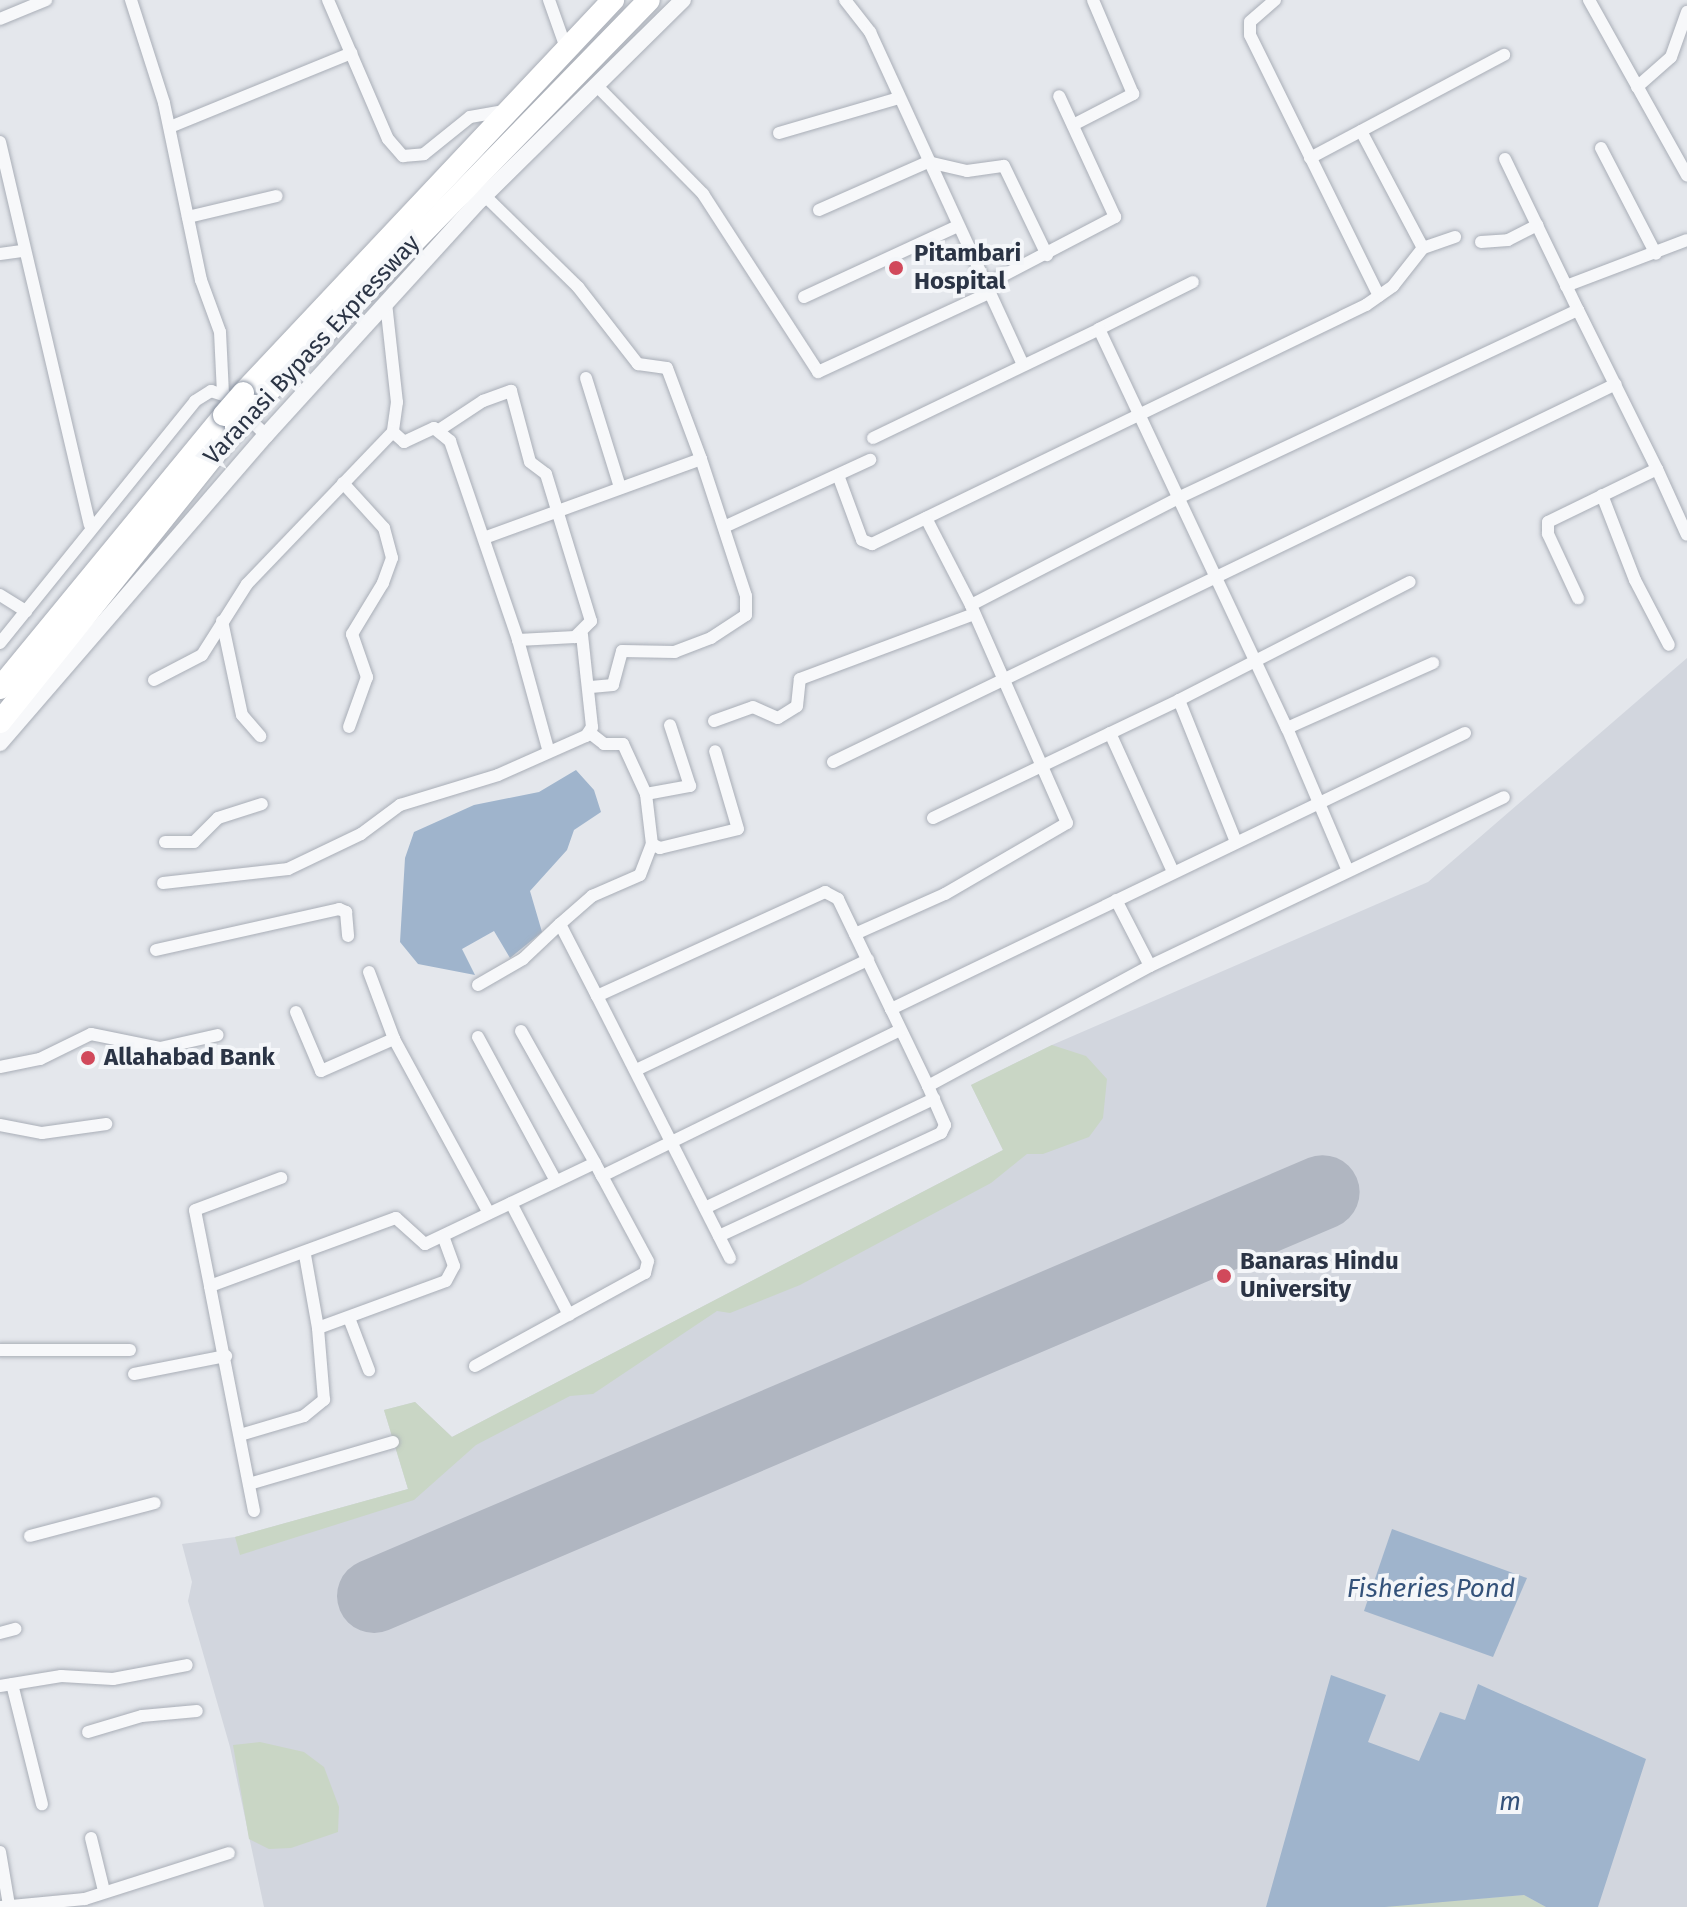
<!DOCTYPE html>
<html>
<head>
<meta charset="utf-8">
<style>
  body { margin:0 }
  #map { position:relative; width:1687px; height:1907px; overflow:hidden; background:#e4e7ec; font-family:"Fira Sans",sans-serif }
  div>[style] { position:absolute }
  [style*='--x'] { left:calc(var(--x)*1px); top:calc(var(--y)*1px); width:calc(var(--w)*1px); rotate:calc(var(--a)*1deg) }
  .built>* { inset:0; background:#d2d6de }
  .green>* { inset:0; background:#c9d6c5 }
  .water>* { inset:0; background:#9fb4cc }
  .runway>* { height:74px; margin:-37px; padding:0 37px; transform-origin:37px; border-radius:37px; background:#b0b6c1 }
  .roads { filter:drop-shadow(0 0 2px #a9aeb7) drop-shadow(0 0 2px #a9aeb7) }
  .minor>* { height:12px; margin:-6px; padding:0 6px; transform-origin:6px; border-radius:6px; background:#f7f8fa }
  .tertiary>* { height:16px; margin:-8px; padding:0 8px; transform-origin:8px; border-radius:8px; background:#f7f8fa }
  .trunk>* { height:22px; margin:-11px; padding:0 11px; transform-origin:11px; border-radius:11px; background:#fff }
  .bridges { filter:drop-shadow(0 0 2px #8b94a3) drop-shadow(0 0 2px #8b94a3) }
  .trunk-bridge>* { height:22px; margin:-11px; padding:0 11px; transform-origin:11px; border-radius:11px; background:#fff }
  .dots>* { width:22px; height:22px; translate:-50% -50%; box-sizing:border-box; border:4px solid #f4f6f9; border-radius:50% }
  span { translate:-50% -50%; white-space:nowrap; text-align:center; line-height:1.15; -webkit-text-stroke:8px #f4f6f9; paint-order:stroke }
  .poi-label { font-size:24px; color:#2b3445; font-weight:700 }
  .left { translate:0 -50%; text-align:left }
  .street-label { font-size:24px; color:#2b3445 }
  .water-label { font-size:26px; color:#34527a; font-style:italic }
</style>
</head>
<body>
<div id="map">
  <div class="built">
    <i style="clip-path:polygon(1687px 658px,1687px 1907px,264px 1907px,230px 1747px,188px 1601px,192px 1582px,182px 1544px,235px 1537px,408px 1489px,384px 1410px,415px 1402px,452px 1437px,1003px 1150px,971px 1085px,1052px 1045px,1428px 882px)"></i>
  </div>
  <div class="green">
    <i style="clip-path:polygon(1052px 1045px,1086px 1056px,1107px 1079px,1103px 1118px,1089px 1137px,1043px 1154px,1027px 1154px,991px 1183px,800px 1285px,730px 1313px,717px 1311px,593px 1394px,570px 1396px,476px 1445px,414px 1500px,240px 1555px,235px 1537px,408px 1489px,384px 1410px,415px 1402px,452px 1437px,1003px 1150px,971px 1085px)"></i>
    <i style="clip-path:polygon(260px 1742px,304px 1752px,324px 1767px,339px 1807px,338px 1832px,291px 1848px,269px 1849px,249px 1839px,233px 1745px)"></i>
    <i style="clip-path:polygon(1524px 1895px,1546px 1907px,1385px 1907px,1386px 1906px)"></i>
  </div>
  <div class="water">
    <i style="clip-path:polygon(576px 770px,594px 790px,601px 812px,574px 830px,567px 850px,530px 891px,542px 932px,510px 958px,494px 931px,462px 949px,475px 975px,418px 964px,400px 942px,405px 858px,414px 832px,474px 805px,539px 792px)"></i>
    <i style="clip-path:polygon(1392px 1529px,1527px 1578px,1493px 1657px,1364px 1611px)"></i>
    <i style="clip-path:polygon(1331px 1675px,1386px 1695px,1368px 1742px,1419px 1761px,1440px 1712px,1465px 1720px,1478px 1684px,1646px 1759px,1598px 1907px,1546px 1907px,1524px 1895px,1385px 1907px,1266px 1907px)"></i>
  </div>
  <div class="runway">
    <i style="--x:374;--y:1596;--w:1031;--a:-23.06"></i>
  </div>
  <div class="roads">
    <div class="minor">
      <i style="--x:131;--y:0;--w:108;--a:72.2"></i>
      <i style="--x:164;--y:103;--w:181;--a:78.2"></i>
      <i style="--x:201;--y:280;--w:55;--a:69.9"></i>
      <i style="--x:220;--y:332;--w:61;--a:87.2"></i>
      <i style="--x:328;--y:0;--w:151;--a:66.7"></i>
      <i style="--x:388;--y:139;--w:23;--a:49"></i>
      <i style="--x:403;--y:156;--w:21;--a:-5"></i>
      <i style="--x:424;--y:154;--w:59;--a:-38.8"></i>
      <i style="--x:470;--y:117;--w:36;--a:-10"></i>
      <i style="--x:549;--y:0;--w:51;--a:70.5"></i>
      <i style="--x:845;--y:0;--w:41;--a:52"></i>
      <i style="--x:870;--y:32;--w:364;--a:65.3"></i>
      <i style="--x:1275;--y:0;--w:33;--a:139"></i>
      <i style="--x:1250;--y:22;--w:13;--a:90"></i>
      <i style="--x:1250;--y:35;--w:291;--a:63.7"></i>
      <i style="--x:1589;--y:0;--w:201;--a:60.8"></i>
      <i style="--x:0;--y:19;--w:50;--a:-22.4"></i>
      <i style="--x:596;--y:85;--w:153;--a:45.5"></i>
      <i style="--x:703;--y:194;--w:212;--a:57.1"></i>
      <i style="--x:818;--y:372;--w:188;--a:-24.8"></i>
      <i style="--x:1637;--y:87;--w:45;--a:-41.4"></i>
      <i style="--x:1671;--y:57;--w:48;--a:-70.4"></i>
      <i style="--x:1073;--y:125;--w:68;--a:-27.3"></i>
      <i style="--x:1133;--y:94;--w:102;--a:-113.1"></i>
      <i style="--x:170;--y:127;--w:196;--a:-22.2"></i>
      <i style="--x:1361;--y:131;--w:132;--a:62.1"></i>
      <i style="--x:779;--y:133;--w:125;--a:-16.3"></i>
      <i style="--x:0;--y:142;--w:393;--a:76.8"></i>
      <i style="--x:1601;--y:148;--w:119;--a:62.6"></i>
      <i style="--x:1310;--y:158;--w:220;--a:-28"></i>
      <i style="--x:1505;--y:159;--w:168;--a:64.2"></i>
      <i style="--x:484;--y:195;--w:132;--a:44.4"></i>
      <i style="--x:578;--y:287;--w:98;--a:52.1"></i>
      <i style="--x:638;--y:364;--w:29;--a:8"></i>
      <i style="--x:667;--y:368;--w:97;--a:69.5"></i>
      <i style="--x:819;--y:210;--w:119;--a:-23.8"></i>
      <i style="--x:928;--y:162;--w:40;--a:13"></i>
      <i style="--x:967;--y:171;--w:37;--a:-8"></i>
      <i style="--x:1004;--y:166;--w:99;--a:64.2"></i>
      <i style="--x:188;--y:217;--w:91;--a:-13.3"></i>
      <i style="--x:1481;--y:242;--w:27;--a:-4"></i>
      <i style="--x:1508;--y:240;--w:33;--a:-27"></i>
      <i style="--x:0;--y:254;--w:22;--a:-8"></i>
      <i style="--x:985;--y:285;--w:147;--a:-27.6"></i>
      <i style="--x:1115;--y:217;--w:133;--a:-114.8"></i>
      <i style="--x:1566;--y:286;--w:129;--a:-20.8"></i>
      <i style="--x:804;--y:297;--w:170;--a:-24.8"></i>
      <i style="--x:386;--y:303;--w:100;--a:83.7"></i>
      <i style="--x:397;--y:402;--w:30;--a:98"></i>
      <i style="--x:393;--y:432;--w:15;--a:42"></i>
      <i style="--x:404;--y:442;--w:33;--a:-25"></i>
      <i style="--x:434;--y:428;--w:21;--a:39"></i>
      <i style="--x:450;--y:441;--w:210;--a:71.1"></i>
      <i style="--x:518;--y:640;--w:113;--a:74.6"></i>
      <i style="--x:1099;--y:329;--w:105;--a:-26.6"></i>
      <i style="--x:586;--y:378;--w:114;--a:72.7"></i>
      <i style="--x:242;--y:412;--w:33;--a:44"></i>
      <i style="--x:439;--y:430;--w:53;--a:-33.4"></i>
      <i style="--x:483;--y:401;--w:30;--a:-20"></i>
      <i style="--x:511;--y:391;--w:73;--a:75"></i>
      <i style="--x:530;--y:462;--w:20;--a:37"></i>
      <i style="--x:546;--y:474;--w:154;--a:73"></i>
      <i style="--x:591;--y:621;--w:23;--a:135"></i>
      <i style="--x:575;--y:637;--w:57;--a:177"></i>
      <i style="--x:873;--y:438;--w:251;--a:-25.7"></i>
      <i style="--x:1099;--y:329;--w:441;--a:64.8"></i>
      <i style="--x:1287;--y:728;--w:155;--a:66.9"></i>
      <i style="--x:1657;--y:469;--w:72;--a:65.6"></i>
      <i style="--x:838;--y:475;--w:69;--a:69.7"></i>
      <i style="--x:862;--y:540;--w:11;--a:22"></i>
      <i style="--x:872;--y:544;--w:549;--a:-25.82"></i>
      <i style="--x:1366;--y:305;--w:33;--a:-35"></i>
      <i style="--x:1393;--y:286;--w:48;--a:-51.7"></i>
      <i style="--x:1423;--y:248;--w:34;--a:-19"></i>
      <i style="--x:343;--y:483;--w:61;--a:47.7"></i>
      <i style="--x:384;--y:528;--w:31;--a:75"></i>
      <i style="--x:392;--y:558;--w:27;--a:110"></i>
      <i style="--x:383;--y:583;--w:60;--a:121.3"></i>
      <i style="--x:352;--y:634;--w:46;--a:70.8"></i>
      <i style="--x:367;--y:677;--w:53;--a:109.8"></i>
      <i style="--x:1602;--y:495;--w:91;--a:68.8"></i>
      <i style="--x:1635;--y:580;--w:73;--a:62.4"></i>
      <i style="--x:926;--y:518;--w:98;--a:62.7"></i>
      <i style="--x:724;--y:527;--w:161;--a:-24.7"></i>
      <i style="--x:484;--y:538;--w:231;--a:-20"></i>
      <i style="--x:701;--y:459;--w:144;--a:71.8"></i>
      <i style="--x:746;--y:596;--w:19;--a:90"></i>
      <i style="--x:746;--y:615;--w:42;--a:146.7"></i>
      <i style="--x:711;--y:638;--w:39;--a:159"></i>
      <i style="--x:675;--y:652;--w:53;--a:-178.9"></i>
      <i style="--x:622;--y:651;--w:35;--a:105"></i>
      <i style="--x:613;--y:685;--w:25;--a:175"></i>
      <i style="--x:0;--y:595;--w:31;--a:32"></i>
      <i style="--x:222;--y:621;--w:96;--a:78"></i>
      <i style="--x:242;--y:715;--w:28;--a:49"></i>
      <i style="--x:0;--y:643;--w:311;--a:-51.1"></i>
      <i style="--x:195;--y:401;--w:19;--a:-32"></i>
      <i style="--x:211;--y:391;--w:16;--a:18"></i>
      <i style="--x:154;--y:680;--w:54;--a:-27.5"></i>
      <i style="--x:202;--y:655;--w:84;--a:-57.6"></i>
      <i style="--x:247;--y:584;--w:211;--a:-46.2"></i>
      <i style="--x:714;--y:721;--w:41;--a:-19.7"></i>
      <i style="--x:753;--y:707;--w:27;--a:24"></i>
      <i style="--x:778;--y:718;--w:22;--a:-32"></i>
      <i style="--x:797;--y:706;--w:27;--a:-84"></i>
      <i style="--x:800;--y:679;--w:186;--a:-20.5"></i>
      <i style="--x:1287;--y:728;--w:160;--a:-24"></i>
      <i style="--x:590;--y:733;--w:18;--a:38"></i>
      <i style="--x:604;--y:744;--w:19;--a:0"></i>
      <i style="--x:623;--y:744;--w:55;--a:65.3"></i>
      <i style="--x:646;--y:794;--w:50;--a:83.2"></i>
      <i style="--x:652;--y:844;--w:9;--a:27"></i>
      <i style="--x:660;--y:848;--w:80;--a:-13.7"></i>
      <i style="--x:738;--y:829;--w:81;--a:-106.4"></i>
      <i style="--x:1110;--y:733;--w:153;--a:65.6"></i>
      <i style="--x:1465;--y:733;--w:637;--a:154.32"></i>
      <i style="--x:891;--y:1009;--w:85;--a:64.3"></i>
      <i style="--x:928;--y:1086;--w:252;--a:-28.4"></i>
      <i style="--x:1150;--y:966;--w:392;--a:-25.5"></i>
      <i style="--x:833;--y:762;--w:869;--a:-25.77"></i>
      <i style="--x:646;--y:794;--w:45;--a:-10.3"></i>
      <i style="--x:690;--y:786;--w:64;--a:-108.2"></i>
      <i style="--x:933;--y:818;--w:273;--a:-25.6"></i>
      <i style="--x:165;--y:842;--w:29;--a:0"></i>
      <i style="--x:194;--y:842;--w:34;--a:-45"></i>
      <i style="--x:218;--y:818;--w:46;--a:-17.7"></i>
      <i style="--x:1236;--y:842;--w:153;--a:-111.9"></i>
      <i style="--x:1179;--y:700;--w:259;--a:-27.1"></i>
      <i style="--x:163;--y:883;--w:126;--a:-6.4"></i>
      <i style="--x:288;--y:869;--w:81;--a:-25.6"></i>
      <i style="--x:361;--y:834;--w:49;--a:-36.6"></i>
      <i style="--x:400;--y:805;--w:102;--a:-17"></i>
      <i style="--x:498;--y:775;--w:96;--a:-23.9"></i>
      <i style="--x:586;--y:736;--w:11;--a:-56"></i>
      <i style="--x:592;--y:727;--w:93;--a:-96.2"></i>
      <i style="--x:1116;--y:900;--w:74;--a:62.7"></i>
      <i style="--x:855;--y:934;--w:98;--a:-24"></i>
      <i style="--x:945;--y:894;--w:141;--a:-30.2"></i>
      <i style="--x:1067;--y:823;--w:238;--a:-113.8"></i>
      <i style="--x:971;--y:605;--w:233;--a:-27.3"></i>
      <i style="--x:1178;--y:498;--w:442;--a:-25.2"></i>
      <i style="--x:1578;--y:310;--w:178;--a:63.6"></i>
      <i style="--x:1657;--y:469;--w:121;--a:154.1"></i>
      <i style="--x:1548;--y:522;--w:12;--a:90"></i>
      <i style="--x:1548;--y:534;--w:71;--a:64.9"></i>
      <i style="--x:156;--y:950;--w:188;--a:-12.6"></i>
      <i style="--x:339;--y:909;--w:8;--a:23"></i>
      <i style="--x:346;--y:912;--w:24;--a:85"></i>
      <i style="--x:369;--y:972;--w:72;--a:69.5"></i>
      <i style="--x:394;--y:1039;--w:198;--a:61.4"></i>
      <i style="--x:478;--y:985;--w:52;--a:-30"></i>
      <i style="--x:523;--y:959;--w:51;--a:-43.4"></i>
      <i style="--x:597;--y:996;--w:81;--a:-117.2"></i>
      <i style="--x:560;--y:924;--w:43;--a:-41.2"></i>
      <i style="--x:592;--y:896;--w:52;--a:-23.6"></i>
      <i style="--x:640;--y:875;--w:33;--a:-69"></i>
      <i style="--x:296;--y:1012;--w:64;--a:67"></i>
      <i style="--x:321;--y:1071;--w:80;--a:-23.7"></i>
      <i style="--x:521;--y:1031;--w:151;--a:60.7"></i>
      <i style="--x:478;--y:1037;--w:164;--a:61.6"></i>
      <i style="--x:0;--y:1067;--w:41;--a:-11.3"></i>
      <i style="--x:40;--y:1059;--w:57;--a:-26.1"></i>
      <i style="--x:91;--y:1034;--w:70;--a:11.5"></i>
      <i style="--x:160;--y:1048;--w:59;--a:-12.6"></i>
      <i style="--x:636;--y:1070;--w:257;--a:-25.4"></i>
      <i style="--x:0;--y:1125;--w:43;--a:10.8"></i>
      <i style="--x:42;--y:1133;--w:65;--a:-8"></i>
      <i style="--x:511;--y:1203;--w:126;--a:62.6"></i>
      <i style="--x:705;--y:1208;--w:254;--a:-25.5"></i>
      <i style="--x:719;--y:1236;--w:245;--a:-24.9"></i>
      <i style="--x:941;--y:1133;--w:9;--a:-63"></i>
      <i style="--x:945;--y:1125;--w:43;--a:-113.6"></i>
      <i style="--x:305;--y:1255;--w:74;--a:79.9"></i>
      <i style="--x:318;--y:1328;--w:136;--a:-20.2"></i>
      <i style="--x:446;--y:1281;--w:17;--a:-62"></i>
      <i style="--x:454;--y:1266;--w:32;--a:-110"></i>
      <i style="--x:730;--y:1258;--w:294;--a:-116.9"></i>
      <i style="--x:597;--y:996;--w:251;--a:-24.5"></i>
      <i style="--x:825;--y:892;--w:15;--a:28"></i>
      <i style="--x:838;--y:899;--w:122;--a:64.3"></i>
      <i style="--x:210;--y:1286;--w:77;--a:-101.2"></i>
      <i style="--x:195;--y:1210;--w:92;--a:-20.4"></i>
      <i style="--x:349;--y:1318;--w:56;--a:69"></i>
      <i style="--x:0;--y:1350;--w:130;--a:0"></i>
      <i style="--x:475;--y:1366;--w:194;--a:-28.7"></i>
      <i style="--x:645;--y:1273;--w:12;--a:-76"></i>
      <i style="--x:648;--y:1261;--w:97;--a:-118.4"></i>
      <i style="--x:134;--y:1374;--w:94;--a:-11.1"></i>
      <i style="--x:240;--y:1435;--w:67;--a:-16.5"></i>
      <i style="--x:304;--y:1416;--w:26;--a:-39"></i>
      <i style="--x:324;--y:1400;--w:72;--a:-94.8"></i>
      <i style="--x:249;--y:1484;--w:150;--a:-16.3"></i>
      <i style="--x:254;--y:1511;--w:229;--a:-101.1"></i>
      <i style="--x:210;--y:1286;--w:198;--a:-20.1"></i>
      <i style="--x:396;--y:1218;--w:39;--a:42"></i>
      <i style="--x:425;--y:1244;--w:188;--a:-25.5"></i>
      <i style="--x:595;--y:1163;--w:15;--a:62"></i>
      <i style="--x:602;--y:1176;--w:332;--a:-26.1"></i>
      <i style="--x:30;--y:1536;--w:129;--a:-14.8"></i>
      <i style="--x:0;--y:1633;--w:16;--a:-15"></i>
      <i style="--x:12;--y:1684;--w:124;--a:76"></i>
      <i style="--x:0;--y:1686;--w:62;--a:-9.3"></i>
      <i style="--x:61;--y:1676;--w:52;--a:3.3"></i>
      <i style="--x:113;--y:1679;--w:75;--a:-10.7"></i>
      <i style="--x:88;--y:1732;--w:56;--a:-16.5"></i>
      <i style="--x:142;--y:1716;--w:55;--a:-5.2"></i>
      <i style="--x:91;--y:1838;--w:55;--a:76.2"></i>
      <i style="--x:0;--y:1852;--w:54;--a:80.4"></i>
      <i style="--x:1;--y:1907;--w:84;--a:-5.4"></i>
      <i style="--x:85;--y:1899;--w:151;--a:-17.7"></i>
    </div>
    <div class="tertiary">
      <i style="--x:0;--y:743;--w:407;--a:-49.2"></i>
      <i style="--x:266;--y:435;--w:318;--a:-47.7"></i>
      <i style="--x:480;--y:200;--w:285;--a:-44.6"></i>
    </div>
    <div class="trunk">
      <i style="--x:243;--y:393;--w:540;--a:-46.73"></i>
      <i style="--x:254;--y:406;--w:566;--a:-45.79"></i>
      <i style="--x:0;--y:688;--w:353;--a:-50.6"></i>
      <i style="--x:0;--y:722;--w:378;--a:-51.3"></i>
    </div>
  </div>
  <div class="bridges">
    <div class="trunk-bridge">
      <i style="--x:224;--y:415;--w:29;--a:-49"></i>
      <i style="--x:236;--y:427;--w:28;--a:-49"></i>
    </div>
  </div>
  <div class="dots">
    <i style="left:896px;top:268px;background:#d1495b"></i>
    <i style="left:88px;top:1058px;background:#d1495b"></i>
    <i style="left:1224px;top:1276px;background:#d1495b"></i>
  </div>
  <div class="poi-label">
    <span class="left" style="left:914px;top:268px">Pitambari<br>Hospital</span>
    <span class="left" style="left:104px;top:1058px">Allahabad Bank</span>
    <span class="left" style="left:1240px;top:1276px">Banaras Hindu<br>University</span>
  </div>
  <div class="street-label">
    <span style="left:312px;top:350px;rotate:-47deg">Varanasi Bypass Expressway</span>
  </div>
  <div class="water-label">
    <span style="left:1431px;top:1589px">Fisheries Pond</span>
    <span style="left:1510px;top:1802px">m</span>
  </div>
</div>
</body>
</html>
